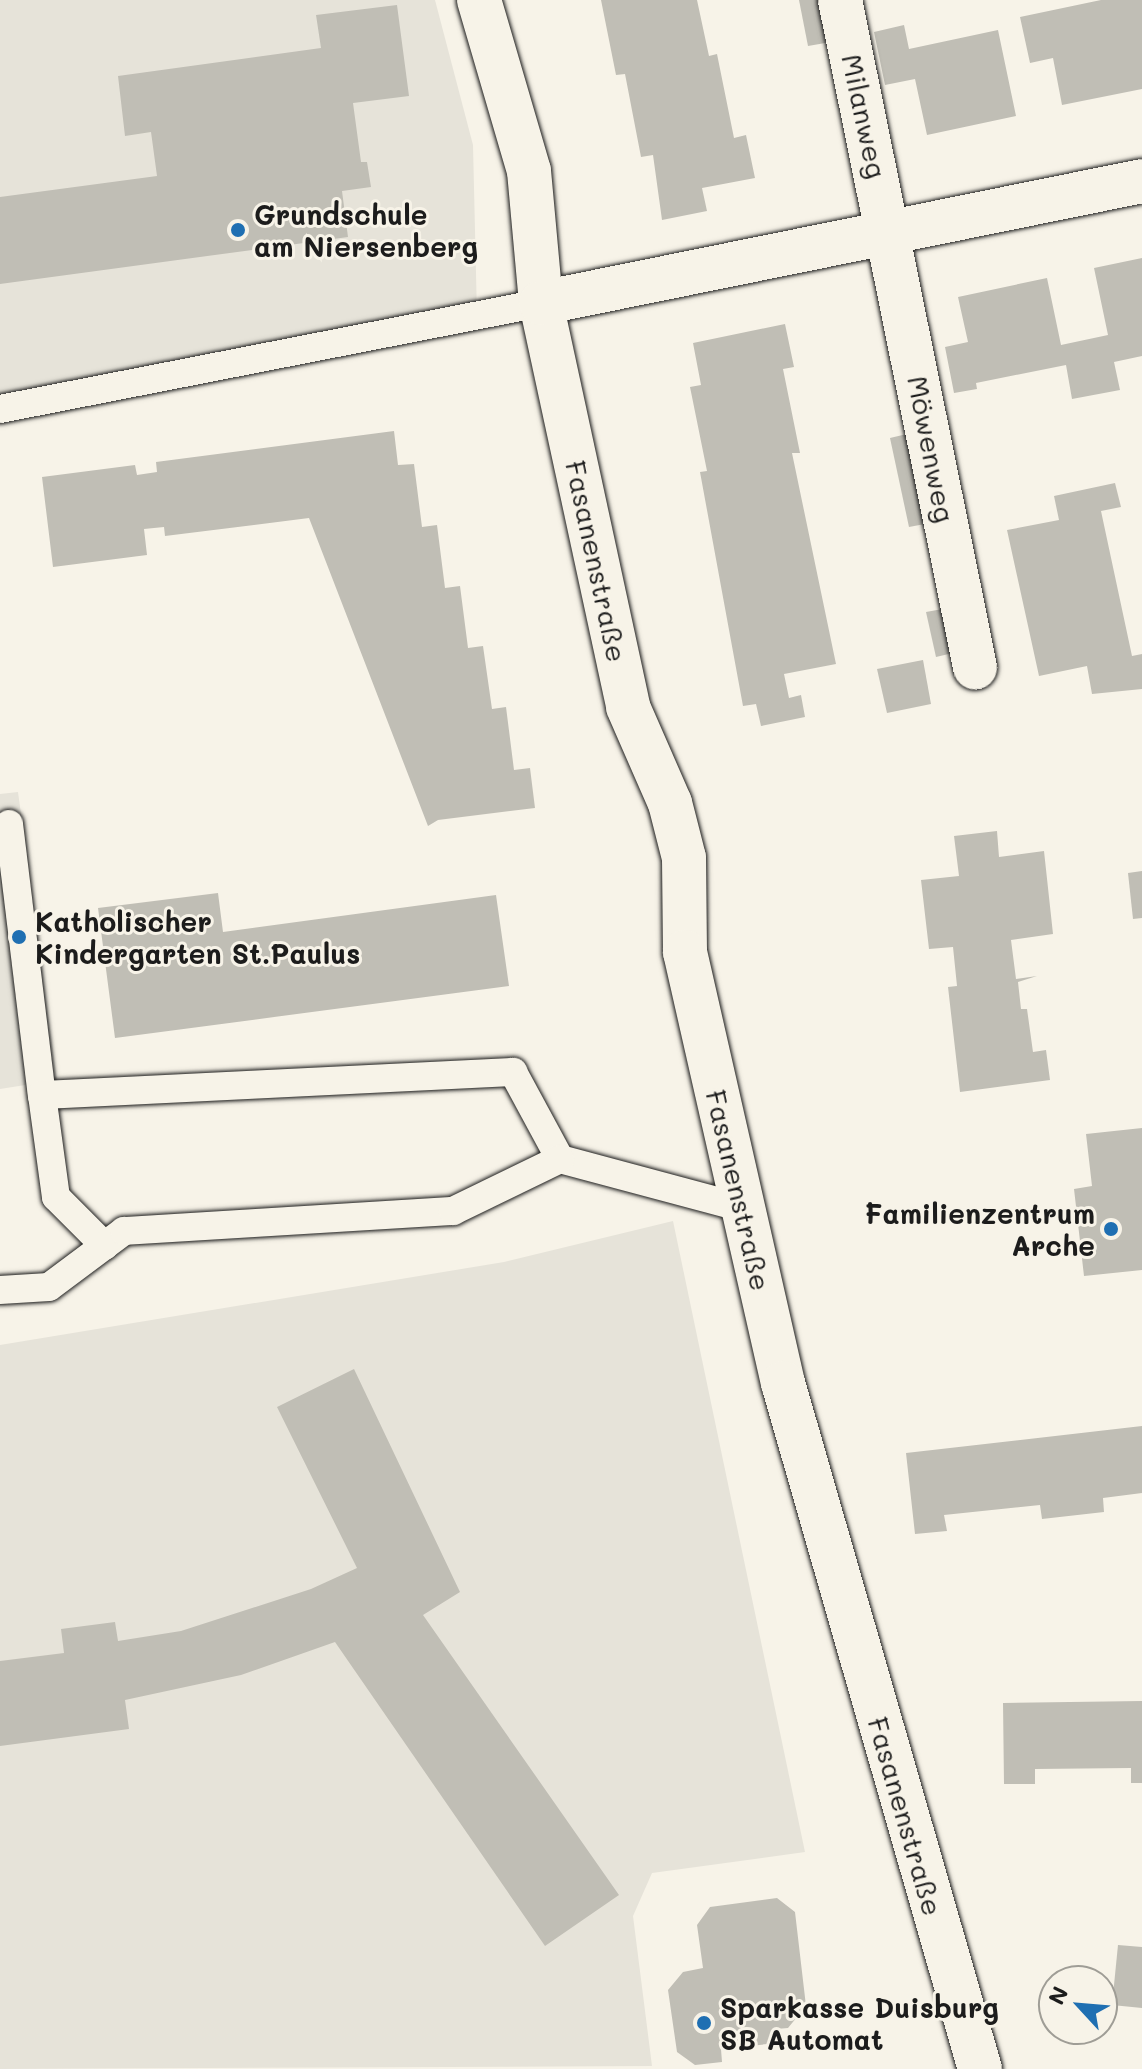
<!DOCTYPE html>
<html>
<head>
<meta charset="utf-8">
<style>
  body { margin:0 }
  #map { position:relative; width:1142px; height:2069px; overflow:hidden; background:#f7f3e8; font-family:Mali,sans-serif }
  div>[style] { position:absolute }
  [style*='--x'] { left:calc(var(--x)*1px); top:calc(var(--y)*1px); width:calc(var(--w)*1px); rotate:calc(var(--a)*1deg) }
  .built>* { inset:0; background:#e6e3d9 }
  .building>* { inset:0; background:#c0beb5 }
  .roads { filter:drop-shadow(0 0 2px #1c1c1c) drop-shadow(0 0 2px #1c1c1c) }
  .service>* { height:28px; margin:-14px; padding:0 14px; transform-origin:14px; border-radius:14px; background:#f7f3e8 }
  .minor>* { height:44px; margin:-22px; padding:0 22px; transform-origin:22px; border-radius:22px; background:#f7f3e8 }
  .dots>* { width:22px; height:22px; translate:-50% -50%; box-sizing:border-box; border:4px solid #f7f3e8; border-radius:50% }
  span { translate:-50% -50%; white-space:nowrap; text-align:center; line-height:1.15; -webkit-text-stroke:6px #f7f3e8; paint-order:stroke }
  .street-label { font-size:28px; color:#1c1c1c }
  .poi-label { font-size:28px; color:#1c1c1c; font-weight:700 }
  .left { translate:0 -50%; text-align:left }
  .right { translate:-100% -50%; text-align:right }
  .north { position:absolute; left:1038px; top:1965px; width:80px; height:80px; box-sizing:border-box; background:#f7f3e8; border:2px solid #9f9d96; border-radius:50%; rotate:296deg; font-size:22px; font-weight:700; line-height:32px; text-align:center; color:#1c1c1c }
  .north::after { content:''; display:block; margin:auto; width:28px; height:36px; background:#1f6fb2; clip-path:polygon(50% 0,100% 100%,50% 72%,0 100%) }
</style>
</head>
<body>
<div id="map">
  <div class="built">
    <i style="clip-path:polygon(0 0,435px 0,473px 145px,477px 316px,0 401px)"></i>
    <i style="clip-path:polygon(18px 792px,57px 1080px,0 1089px,0 794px)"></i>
    <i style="clip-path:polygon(673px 1221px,805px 1852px,652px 1873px,633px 1916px,652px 2066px,0 2069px,0 1345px,504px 1262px)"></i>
  </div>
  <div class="building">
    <i style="clip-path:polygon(601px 0,697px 0,709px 56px,717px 54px,734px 138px,746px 135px,755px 178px,702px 188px,707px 211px,662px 220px,653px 155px,641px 157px,625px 74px,616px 75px)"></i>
    <i style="clip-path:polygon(799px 0,822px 0,831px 42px,808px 46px)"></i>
    <i style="clip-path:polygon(1101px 0,1142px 0,1142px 89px,1062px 105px,1053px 58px,1030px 63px,1020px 17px)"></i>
    <i style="clip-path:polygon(397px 5px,409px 96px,353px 103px,361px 162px,367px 162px,371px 187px,342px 191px,348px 237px,0 284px,0 197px,157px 176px,151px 132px,125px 136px,118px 76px,321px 48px,316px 15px)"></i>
    <i style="clip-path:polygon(904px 25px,909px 49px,998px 30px,1016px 116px,927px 135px,915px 79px,885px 85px,874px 32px)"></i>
    <i style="clip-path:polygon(1142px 258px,1142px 356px,1114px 362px,1120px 390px,1072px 399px,1066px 365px,976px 383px,977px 389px,954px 393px,945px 347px,968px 342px,958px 297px,1047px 278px,1061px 345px,1108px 335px,1094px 268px)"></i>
    <i style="clip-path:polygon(785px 324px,794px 367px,783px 369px,800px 453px,792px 453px,836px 664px,784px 674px,789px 698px,801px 695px,805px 717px,761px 726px,756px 704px,743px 706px,700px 472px,707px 471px,690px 387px,701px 385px,693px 343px)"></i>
    <i style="clip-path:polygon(394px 431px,398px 465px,414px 464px,422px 527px,437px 525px,445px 588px,460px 586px,468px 648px,483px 646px,492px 709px,506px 707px,514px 770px,530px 768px,535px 808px,438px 820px,428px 826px,309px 518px,165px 536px,164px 527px,144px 529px,147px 555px,53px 567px,42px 477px,135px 465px,137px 475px,157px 472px,156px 462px)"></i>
    <i style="clip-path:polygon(911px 433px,930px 523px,909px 527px,890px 438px)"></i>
    <i style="clip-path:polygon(1115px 483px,1121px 507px,1101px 511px,1132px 656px,1142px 654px,1142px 689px,1092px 694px,1087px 666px,1039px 676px,1007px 530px,1059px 520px,1054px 496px)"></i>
    <i style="clip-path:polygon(948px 608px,957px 652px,936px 657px,926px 612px)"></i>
    <i style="clip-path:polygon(923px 660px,931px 704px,887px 713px,877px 669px)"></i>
    <i style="clip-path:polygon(997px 831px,999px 857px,1044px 851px,1053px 934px,1011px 940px,1016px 979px,1037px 976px,1018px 982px,1021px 1009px,1027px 1009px,1033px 1052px,1046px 1050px,1050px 1080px,960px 1092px,948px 987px,957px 986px,953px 947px,929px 949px,921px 880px,959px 876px,954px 836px)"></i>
    <i style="clip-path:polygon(1142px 871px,1142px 918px,1133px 919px,1128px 873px)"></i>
    <i style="clip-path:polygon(218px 893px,223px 932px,496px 895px,509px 986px,115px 1038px,98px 908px)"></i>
    <i style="clip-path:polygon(1142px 1128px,1142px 1270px,1084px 1276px,1074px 1189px,1092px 1186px,1086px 1134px)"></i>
    <i style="clip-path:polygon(354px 1369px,460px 1592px,423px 1615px,619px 1895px,545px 1946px,335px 1642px,241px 1675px,125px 1700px,129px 1729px,0 1746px,0 1661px,64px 1653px,61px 1629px,115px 1622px,118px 1641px,181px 1631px,311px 1589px,357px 1568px,277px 1407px)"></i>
    <i style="clip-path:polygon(1142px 1426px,1142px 1493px,1103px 1498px,1104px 1512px,1042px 1519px,1040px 1505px,944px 1515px,947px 1531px,915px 1534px,906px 1453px)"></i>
    <i style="clip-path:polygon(1142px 1701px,1142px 1783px,1131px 1783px,1131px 1768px,1035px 1769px,1035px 1784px,1004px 1784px,1003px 1703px)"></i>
    <i style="clip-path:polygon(777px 1898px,795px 1912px,806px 2006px,788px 2028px,776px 2029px,777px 2043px,721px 2049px,722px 2062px,695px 2065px,677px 2052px,668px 1990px,683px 1972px,703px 1968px,697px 1925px,710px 1907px)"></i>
    <i style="clip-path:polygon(1118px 1945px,1142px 1947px,1142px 2008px,1112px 2005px)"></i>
  </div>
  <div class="roads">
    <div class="service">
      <i style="--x:0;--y:409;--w:551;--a:-11.09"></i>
      <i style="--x:9;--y:824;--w:273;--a:83.1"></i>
      <i style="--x:42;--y:1095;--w:472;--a:-2.8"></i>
      <i style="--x:513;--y:1072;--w:99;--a:61.6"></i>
      <i style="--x:560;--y:1159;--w:189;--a:15"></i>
      <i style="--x:42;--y:1095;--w:103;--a:82.2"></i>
      <i style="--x:56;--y:1197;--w:69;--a:45"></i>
      <i style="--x:0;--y:1290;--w:49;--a:-3.5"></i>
      <i style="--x:49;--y:1287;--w:94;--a:-36.7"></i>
      <i style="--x:124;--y:1231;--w:330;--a:-3.5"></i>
      <i style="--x:453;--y:1211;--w:119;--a:-25.9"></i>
    </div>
    <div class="minor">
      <i style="--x:479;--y:0;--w:178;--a:73.7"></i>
      <i style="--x:529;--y:171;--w:133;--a:84.8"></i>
      <i style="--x:541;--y:303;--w:413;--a:77.8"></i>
      <i style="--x:628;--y:707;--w:105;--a:66.4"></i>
      <i style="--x:670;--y:803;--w:57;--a:75.7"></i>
      <i style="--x:684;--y:858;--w:94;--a:89.4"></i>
      <i style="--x:685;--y:952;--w:442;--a:77.2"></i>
      <i style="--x:783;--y:1383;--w:714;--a:73.98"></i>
      <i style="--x:840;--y:0;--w:681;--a:78.56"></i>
      <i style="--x:541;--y:303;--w:613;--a:-11.47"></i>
    </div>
  </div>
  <div class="dots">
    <i style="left:238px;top:230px;background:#1f6fb2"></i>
    <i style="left:19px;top:937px;background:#1f6fb2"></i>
    <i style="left:1111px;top:1229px;background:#1f6fb2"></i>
    <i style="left:704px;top:2023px;background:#1f6fb2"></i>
  </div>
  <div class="street-label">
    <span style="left:865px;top:116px;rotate:78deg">Milanweg</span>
    <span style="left:932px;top:449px;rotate:79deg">Möwenweg</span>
    <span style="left:597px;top:561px;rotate:78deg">Fasanenstraße</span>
    <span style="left:739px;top:1190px;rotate:77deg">Fasanenstraße</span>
    <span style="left:906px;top:1816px;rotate:74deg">Fasanenstraße</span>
  </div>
  <div class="poi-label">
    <span class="left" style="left:254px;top:230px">Grundschule<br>am Niersenberg</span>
    <span class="left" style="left:35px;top:937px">Katholischer<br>Kindergarten St.Paulus</span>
    <span class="right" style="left:1095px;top:1229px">Familienzentrum<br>Arche</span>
    <span class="left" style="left:720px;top:2023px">Sparkasse Duisburg<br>SB Automat</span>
  </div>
  <div class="north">N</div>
</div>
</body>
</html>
